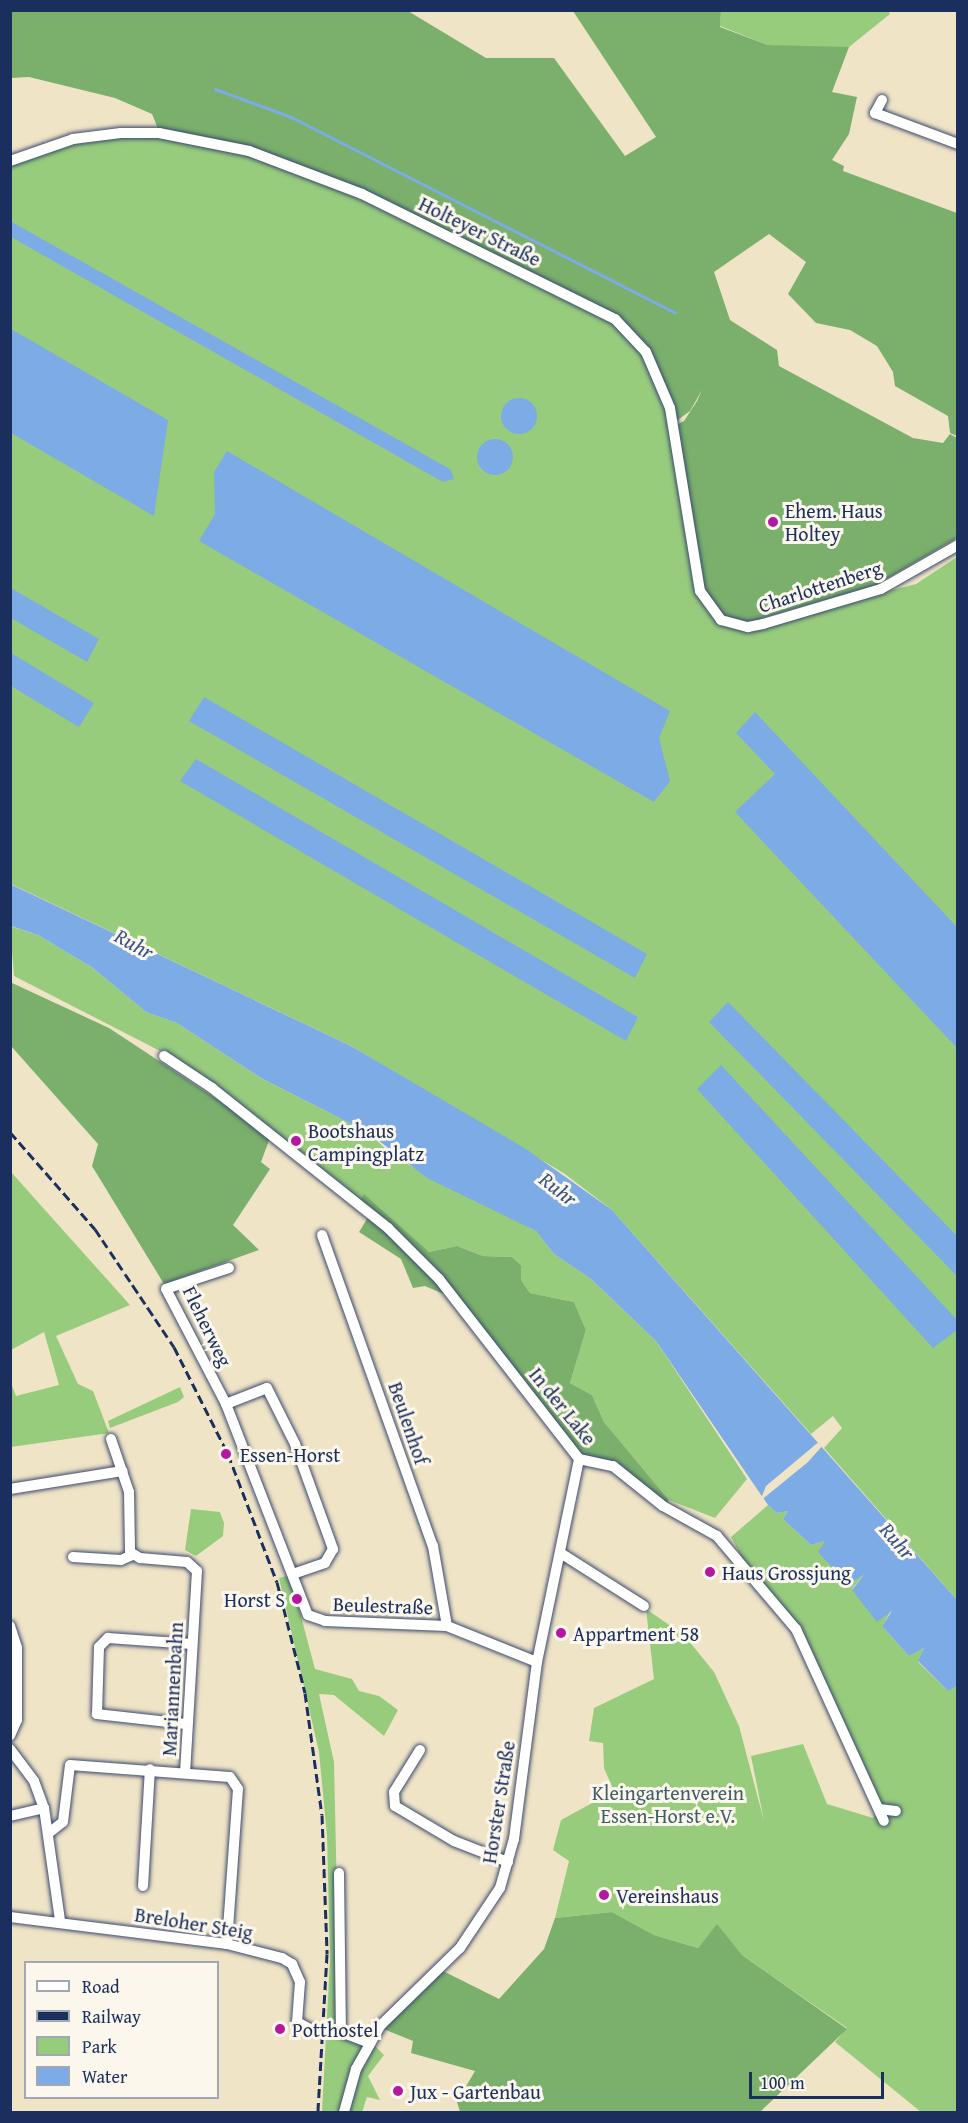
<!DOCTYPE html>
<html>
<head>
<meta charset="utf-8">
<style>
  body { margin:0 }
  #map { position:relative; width:968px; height:2123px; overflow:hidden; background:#f0e4c7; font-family:"Gentium Book Plus",serif }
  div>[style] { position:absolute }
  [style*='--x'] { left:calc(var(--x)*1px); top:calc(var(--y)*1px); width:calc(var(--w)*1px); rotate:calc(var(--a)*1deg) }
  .green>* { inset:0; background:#98cc7d }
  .forest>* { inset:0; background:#7ab06c }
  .water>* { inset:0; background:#7cabe6 }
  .round { border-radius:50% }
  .pier>* { inset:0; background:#f0e4c7 }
  .stream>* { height:3px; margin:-1.5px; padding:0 1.5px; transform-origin:1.5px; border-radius:1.5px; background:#7cabe6 }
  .street-tunnel>* { height:10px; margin-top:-5px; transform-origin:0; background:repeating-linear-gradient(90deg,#c5c0b2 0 10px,transparent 0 15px) }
  .roads { filter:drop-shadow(0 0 2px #3b4a6e) drop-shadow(0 0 2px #3b4a6e) }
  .street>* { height:10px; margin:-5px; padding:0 5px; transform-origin:5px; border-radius:5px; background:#fff }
  .rail>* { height:3px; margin-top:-1.5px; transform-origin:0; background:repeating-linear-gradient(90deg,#1b2f5e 0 9px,transparent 0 13.5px) }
  .dots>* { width:16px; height:16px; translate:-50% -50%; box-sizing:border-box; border:3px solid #fbf7ec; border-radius:50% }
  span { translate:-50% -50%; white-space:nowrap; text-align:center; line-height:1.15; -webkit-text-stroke:6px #fbf7ec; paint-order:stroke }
  .street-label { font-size:20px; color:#1b2f5e }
  .poi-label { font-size:20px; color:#1b2f5e }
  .left { translate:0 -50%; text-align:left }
  .right { translate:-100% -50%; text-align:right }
  .park-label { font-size:20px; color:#405e67 }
  .water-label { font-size:21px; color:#385487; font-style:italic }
  .frame { position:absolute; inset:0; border:12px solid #1b2f5e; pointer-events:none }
  .legend { position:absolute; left:24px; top:1961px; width:195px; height:138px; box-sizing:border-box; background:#fbf7ec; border:2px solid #a1a7b3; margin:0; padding:8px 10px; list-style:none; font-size:18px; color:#1b2f5e }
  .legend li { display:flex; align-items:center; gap:12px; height:30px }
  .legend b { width:30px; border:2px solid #a1a7b3 }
  .scale { position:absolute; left:749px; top:2072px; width:135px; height:27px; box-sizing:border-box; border:3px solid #1b2f5e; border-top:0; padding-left:8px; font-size:18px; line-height:21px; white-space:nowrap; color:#1b2f5e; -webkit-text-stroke:4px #fbf7ec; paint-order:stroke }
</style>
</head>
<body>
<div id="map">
  <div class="green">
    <i style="clip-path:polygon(888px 10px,890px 14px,849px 47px,834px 49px,768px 45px,720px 26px,721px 11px)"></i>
    <i style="clip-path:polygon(135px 134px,253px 155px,324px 181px,595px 311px,634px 338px,668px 408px,697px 592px,718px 621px,739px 629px,916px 584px,957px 557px,957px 1600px,824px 1448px,842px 1428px,833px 1416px,811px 1434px,612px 1210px,565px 1174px,351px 1046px,11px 884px,10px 162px,73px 140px)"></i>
    <i style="clip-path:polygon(10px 926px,38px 935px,93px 968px,146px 1012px,177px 1023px,261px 1078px,369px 1133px,394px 1157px,536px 1231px,554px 1254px,591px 1279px,656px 1341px,747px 1479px,715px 1518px,669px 1500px,604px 1422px,592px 1395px,570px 1383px,586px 1330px,574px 1302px,530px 1293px,521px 1280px,521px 1265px,512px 1257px,483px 1256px,457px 1246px,429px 1252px,162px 1052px,14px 976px)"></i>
    <i style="clip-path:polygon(11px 1172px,130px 1305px,56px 1336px,78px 1384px,93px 1391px,109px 1433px,11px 1447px,11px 1383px,16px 1396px,59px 1385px,44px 1332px,11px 1350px)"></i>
    <i style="clip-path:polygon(180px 1387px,184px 1397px,178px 1402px,110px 1428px,108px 1421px)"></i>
    <i style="clip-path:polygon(768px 1505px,777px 1513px,788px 1511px,783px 1519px,811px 1545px,825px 1541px,848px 1585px,864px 1575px,852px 1589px,891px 1611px,882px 1626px,909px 1656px,924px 1648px,918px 1662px,947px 1690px,957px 1686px,957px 2112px,921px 2112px,835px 2042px,847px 2028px,742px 1955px,717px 1925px,698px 1948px,654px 1935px,612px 1912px,555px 1918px,569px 1861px,553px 1850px,561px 1820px,614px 1791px,604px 1768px,603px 1743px,589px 1741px,594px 1708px,654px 1679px,646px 1609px,684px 1635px,714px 1672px,739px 1726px,764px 1821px,751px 1756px,803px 1744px,827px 1804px,873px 1818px,878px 1812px,798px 1629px,746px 1565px,731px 1537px)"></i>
    <i style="clip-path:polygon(191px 1509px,220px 1512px,224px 1523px,223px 1536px,196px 1556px,185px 1550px)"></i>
    <i style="clip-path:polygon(290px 1575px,315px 1669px,352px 1679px,359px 1691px,379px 1696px,398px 1710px,384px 1736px,334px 1695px,319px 1694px,334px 1762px,340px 2032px,370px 2041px,384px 2055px,368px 2076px,380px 2100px,367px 2097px,362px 2112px,322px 2112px,330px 1959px,327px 1835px,319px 1752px,279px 1578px)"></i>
  </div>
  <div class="forest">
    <i style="clip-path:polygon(11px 11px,408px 11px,486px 58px,554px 58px,625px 156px,656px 137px,573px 11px,721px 11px,720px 27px,768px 45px,849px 47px,832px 92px,857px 97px,849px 134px,832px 160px,844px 166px,843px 171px,957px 213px,957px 436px,950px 433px,948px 416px,895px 386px,893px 372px,877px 346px,850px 330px,816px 323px,788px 294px,806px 262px,769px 234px,714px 272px,730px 320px,777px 350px,779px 366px,913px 438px,943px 443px,950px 434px,957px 438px,957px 538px,876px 585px,746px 623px,722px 617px,706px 599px,676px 425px,684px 421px,697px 401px,702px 390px,690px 411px,675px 422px,648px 351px,630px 327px,298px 164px,159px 131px,152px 114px,115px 98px,29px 77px,11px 78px)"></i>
    <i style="clip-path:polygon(10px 982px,109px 1028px,271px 1135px,261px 1162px,270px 1169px,233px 1225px,259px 1250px,164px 1284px,92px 1166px,98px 1144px,11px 1046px)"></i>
    <i style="clip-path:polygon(364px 1194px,429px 1252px,457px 1246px,483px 1256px,512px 1257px,521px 1265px,521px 1280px,530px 1293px,574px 1302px,586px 1330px,570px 1383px,592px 1395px,604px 1422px,669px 1500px,665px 1505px,613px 1465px,580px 1458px,453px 1298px,425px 1286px,413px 1288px,401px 1259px,359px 1232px,370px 1214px,359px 1203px)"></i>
    <i style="clip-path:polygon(612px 1912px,654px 1935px,698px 1948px,717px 1924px,742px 1955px,847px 2029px,760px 2112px,460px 2112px,457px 2102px,475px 2071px,411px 2053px,413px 2041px,381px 2028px,439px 1969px,499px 1999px,544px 1949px,555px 1918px)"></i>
  </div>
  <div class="water">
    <i style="clip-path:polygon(10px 221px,450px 469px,454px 479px,443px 482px,11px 237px)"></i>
    <i style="clip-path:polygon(11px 329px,168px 420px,154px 516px,11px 433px)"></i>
    <i class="round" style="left:501px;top:398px;width:36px;height:36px"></i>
    <i class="round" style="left:477px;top:439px;width:36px;height:36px"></i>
    <i style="clip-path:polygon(227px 451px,670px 711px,659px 738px,670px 781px,654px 802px,199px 541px,215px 514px,214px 472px)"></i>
    <i style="clip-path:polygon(11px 588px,99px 639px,87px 662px,11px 618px)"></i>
    <i style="clip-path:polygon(11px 653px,94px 703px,79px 727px,11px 686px)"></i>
    <i style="clip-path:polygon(204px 697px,647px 954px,635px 978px,189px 721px)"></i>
    <i style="clip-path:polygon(755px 712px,957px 927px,957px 1048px,735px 812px,775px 774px,736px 733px)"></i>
    <i style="clip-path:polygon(196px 759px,638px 1017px,626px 1041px,180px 781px)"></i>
    <i style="clip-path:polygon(10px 884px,351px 1046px,526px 1149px,612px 1210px,957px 1600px,957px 1686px,948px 1691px,918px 1661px,924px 1648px,909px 1656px,882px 1626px,892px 1611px,877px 1622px,852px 1590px,864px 1575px,848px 1585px,818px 1552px,825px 1541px,811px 1545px,783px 1519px,788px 1511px,777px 1513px,768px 1505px,656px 1341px,591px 1279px,554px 1254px,536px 1231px,427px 1178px,369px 1133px,261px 1078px,177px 1023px,146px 1012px,93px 968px,38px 935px,11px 926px)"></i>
    <i style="clip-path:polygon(728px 1002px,957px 1236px,957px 1276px,709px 1022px)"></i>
    <i style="clip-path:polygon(721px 1065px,957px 1320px,957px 1330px,933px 1348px,697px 1089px)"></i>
  </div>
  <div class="pier">
    <i style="clip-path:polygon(821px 1440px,824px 1444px,808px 1462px,760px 1501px,766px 1486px)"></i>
  </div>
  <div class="stream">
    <i style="--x:215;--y:89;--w:81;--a:20.2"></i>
    <i style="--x:291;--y:117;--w:431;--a:27"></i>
  </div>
  <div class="street-tunnel">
    <i style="--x:310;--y:2029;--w:31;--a:6"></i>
  </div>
  <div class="roads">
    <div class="street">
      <i style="--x:882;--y:100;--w:15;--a:118"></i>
      <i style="--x:875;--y:113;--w:89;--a:20.5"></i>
      <i style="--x:10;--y:161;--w:67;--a:-19.2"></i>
      <i style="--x:73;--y:139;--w:48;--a:-7.1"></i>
      <i style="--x:121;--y:133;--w:38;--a:0"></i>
      <i style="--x:159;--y:133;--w:92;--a:11.3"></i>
      <i style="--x:249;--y:151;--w:121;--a:20.8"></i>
      <i style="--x:362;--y:194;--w:282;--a:26.3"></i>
      <i style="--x:615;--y:319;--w:45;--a:46.8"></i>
      <i style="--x:646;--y:352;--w:61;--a:66.8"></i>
      <i style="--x:670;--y:408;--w:185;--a:80.7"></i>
      <i style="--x:700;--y:591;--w:36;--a:54"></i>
      <i style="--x:721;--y:620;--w:28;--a:15"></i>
      <i style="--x:748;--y:627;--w:15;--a:-11"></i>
      <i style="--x:763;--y:624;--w:123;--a:-16.5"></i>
      <i style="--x:881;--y:589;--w:89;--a:-29.7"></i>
      <i style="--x:164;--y:1056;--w:58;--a:33.7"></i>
      <i style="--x:212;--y:1088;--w:225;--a:38.5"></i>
      <i style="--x:388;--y:1228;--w:72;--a:45"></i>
      <i style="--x:439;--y:1279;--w:228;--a:52.1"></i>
      <i style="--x:579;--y:1459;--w:35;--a:12"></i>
      <i style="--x:613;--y:1466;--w:64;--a:38.7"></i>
      <i style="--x:663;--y:1506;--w:62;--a:29.1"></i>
      <i style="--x:717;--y:1536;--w:122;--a:49.7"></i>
      <i style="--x:796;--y:1629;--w:211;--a:65.4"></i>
      <i style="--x:322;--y:1235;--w:330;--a:70.4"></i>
      <i style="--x:433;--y:1546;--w:81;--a:80.1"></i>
      <i style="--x:229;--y:1268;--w:66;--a:161.6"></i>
      <i style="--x:166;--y:1289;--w:130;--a:62.4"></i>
      <i style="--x:226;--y:1404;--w:226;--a:68.8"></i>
      <i style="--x:308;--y:1615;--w:18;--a:19"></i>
      <i style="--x:325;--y:1621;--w:122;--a:2.3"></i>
      <i style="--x:447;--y:1626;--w:97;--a:21.8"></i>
      <i style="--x:226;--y:1404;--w:44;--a:-21.3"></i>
      <i style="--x:267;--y:1388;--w:63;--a:63.4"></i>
      <i style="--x:295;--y:1444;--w:112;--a:70.1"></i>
      <i style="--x:333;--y:1549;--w:16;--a:120"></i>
      <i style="--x:325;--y:1563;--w:34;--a:161"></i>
      <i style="--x:111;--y:1439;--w:56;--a:71.2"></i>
      <i style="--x:129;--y:1492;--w:60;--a:89"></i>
      <i style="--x:130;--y:1552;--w:12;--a:31"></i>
      <i style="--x:140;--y:1558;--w:47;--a:4.9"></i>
      <i style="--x:187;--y:1562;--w:13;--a:42"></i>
      <i style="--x:197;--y:1571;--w:200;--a:93.4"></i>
      <i style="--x:10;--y:1489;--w:114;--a:-9.1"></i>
      <i style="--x:562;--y:1554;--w:97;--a:32.4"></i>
      <i style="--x:73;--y:1557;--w:48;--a:3.6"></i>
      <i style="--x:121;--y:1560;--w:12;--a:-24"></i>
      <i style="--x:10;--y:1626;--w:23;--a:72"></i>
      <i style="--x:17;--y:1648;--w:72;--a:90"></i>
      <i style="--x:17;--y:1720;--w:17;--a:114"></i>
      <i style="--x:186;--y:1724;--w:90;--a:-173.6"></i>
      <i style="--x:97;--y:1714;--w:67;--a:-88.3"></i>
      <i style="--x:99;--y:1647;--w:13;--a:-45"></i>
      <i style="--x:108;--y:1638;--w:84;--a:4.1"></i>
      <i style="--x:10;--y:1749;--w:40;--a:53"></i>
      <i style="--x:34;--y:1781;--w:29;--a:70"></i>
      <i style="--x:44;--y:1808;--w:114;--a:81.9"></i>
      <i style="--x:420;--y:1750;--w:49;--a:121.8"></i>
      <i style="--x:394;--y:1792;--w:14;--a:86"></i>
      <i style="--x:395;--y:1806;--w:69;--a:30.7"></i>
      <i style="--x:454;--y:1841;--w:58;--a:21.3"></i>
      <i style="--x:879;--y:1809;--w:17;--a:7"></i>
      <i style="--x:10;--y:1816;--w:35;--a:-13"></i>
      <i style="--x:50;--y:1832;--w:16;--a:-38"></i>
      <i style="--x:63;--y:1822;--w:57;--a:-83"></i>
      <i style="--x:70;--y:1765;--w:160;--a:4.3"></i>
      <i style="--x:230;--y:1777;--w:14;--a:56"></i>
      <i style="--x:238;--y:1789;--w:155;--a:94.1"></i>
      <i style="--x:339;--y:1873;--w:159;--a:89.3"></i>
      <i style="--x:341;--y:2032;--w:31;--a:21"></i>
      <i style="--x:143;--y:1886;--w:117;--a:-86.6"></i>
      <i style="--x:10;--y:1917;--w:219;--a:7.1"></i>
      <i style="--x:227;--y:1944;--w:57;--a:14.3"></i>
      <i style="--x:282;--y:1958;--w:12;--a:31"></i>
      <i style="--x:292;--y:1964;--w:20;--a:66"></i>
      <i style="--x:300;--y:1982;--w:40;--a:94.3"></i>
      <i style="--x:297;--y:2022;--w:15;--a:28"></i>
      <i style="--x:344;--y:2112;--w:45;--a:-74.4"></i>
      <i style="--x:356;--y:2069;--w:49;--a:-60.8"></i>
      <i style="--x:380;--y:2026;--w:112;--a:-44.3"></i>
      <i style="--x:460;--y:1948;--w:72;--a:-56.3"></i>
      <i style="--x:500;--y:1888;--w:51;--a:-74.1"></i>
      <i style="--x:514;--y:1839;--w:178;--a:-82.6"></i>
      <i style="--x:537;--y:1662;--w:207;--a:-78.3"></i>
    </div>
  </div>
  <div class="rail">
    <i style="--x:10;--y:1132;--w:129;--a:48.8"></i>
    <i style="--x:95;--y:1229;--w:142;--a:56.2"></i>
    <i style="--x:174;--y:1347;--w:120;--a:63.2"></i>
    <i style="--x:228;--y:1454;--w:137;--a:69.1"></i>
    <i style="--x:277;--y:1582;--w:114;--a:75.8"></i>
    <i style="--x:305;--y:1693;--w:123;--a:82.1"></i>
    <i style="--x:322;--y:1815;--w:139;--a:87.9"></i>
    <i style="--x:327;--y:1954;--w:158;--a:93.3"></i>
  </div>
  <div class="dots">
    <i style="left:773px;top:522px;background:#b5179e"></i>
    <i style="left:296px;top:1141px;background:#b5179e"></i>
    <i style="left:226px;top:1454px;background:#b5179e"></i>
    <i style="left:710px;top:1572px;background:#b5179e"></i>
    <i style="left:297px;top:1599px;background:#b5179e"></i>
    <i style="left:561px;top:1633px;background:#b5179e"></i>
    <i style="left:604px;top:1895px;background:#b5179e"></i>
    <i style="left:280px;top:2029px;background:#b5179e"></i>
    <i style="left:398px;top:2091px;background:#b5179e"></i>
  </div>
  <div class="street-label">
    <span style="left:480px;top:231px;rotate:26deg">Holteyer Straße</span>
    <span style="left:820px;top:586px;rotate:-18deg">Charlottenberg</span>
    <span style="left:208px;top:1326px;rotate:64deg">Fleherweg</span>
    <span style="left:563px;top:1406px;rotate:51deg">In der Lake</span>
    <span style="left:409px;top:1423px;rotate:71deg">Beulenhof</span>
    <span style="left:383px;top:1605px;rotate:2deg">Beulestraße</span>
    <span style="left:172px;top:1689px;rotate:-87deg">Mariannenbahn</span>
    <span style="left:498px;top:1802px;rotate:-81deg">Horster Straße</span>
    <span style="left:194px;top:1923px;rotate:9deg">Breloher Steig</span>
  </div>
  <div class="poi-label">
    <span class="left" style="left:785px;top:522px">Ehem. Haus<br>Holtey</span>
    <span class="left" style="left:308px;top:1142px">Bootshaus<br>Campingplatz</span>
    <span class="left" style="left:240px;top:1454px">Essen-Horst</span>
    <span class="left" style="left:722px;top:1572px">Haus Grossjung</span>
    <span class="right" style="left:285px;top:1599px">Horst S</span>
    <span class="left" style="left:573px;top:1633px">Appartment 58</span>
    <span class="left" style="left:616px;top:1895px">Vereinshaus</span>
    <span class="left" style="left:292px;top:2029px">Potthostel</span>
    <span class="left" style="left:410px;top:2091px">Jux - Gartenbau</span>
  </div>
  <div class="park-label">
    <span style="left:668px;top:1804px">Kleingartenverein<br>Essen-Horst e.V.</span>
  </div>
  <div class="water-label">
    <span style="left:134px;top:944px;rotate:29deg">Ruhr</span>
    <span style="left:558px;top:1189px;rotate:38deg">Ruhr</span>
    <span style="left:897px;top:1541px;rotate:49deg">Ruhr</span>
  </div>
  <div class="frame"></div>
  <ul class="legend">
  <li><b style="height:8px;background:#fff"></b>Road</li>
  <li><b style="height:8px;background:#1b2f5e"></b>Railway</li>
  <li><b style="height:16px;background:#98cc7d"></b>Park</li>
  <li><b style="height:16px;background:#7cabe6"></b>Water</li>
  </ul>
  <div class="scale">100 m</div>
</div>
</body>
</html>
